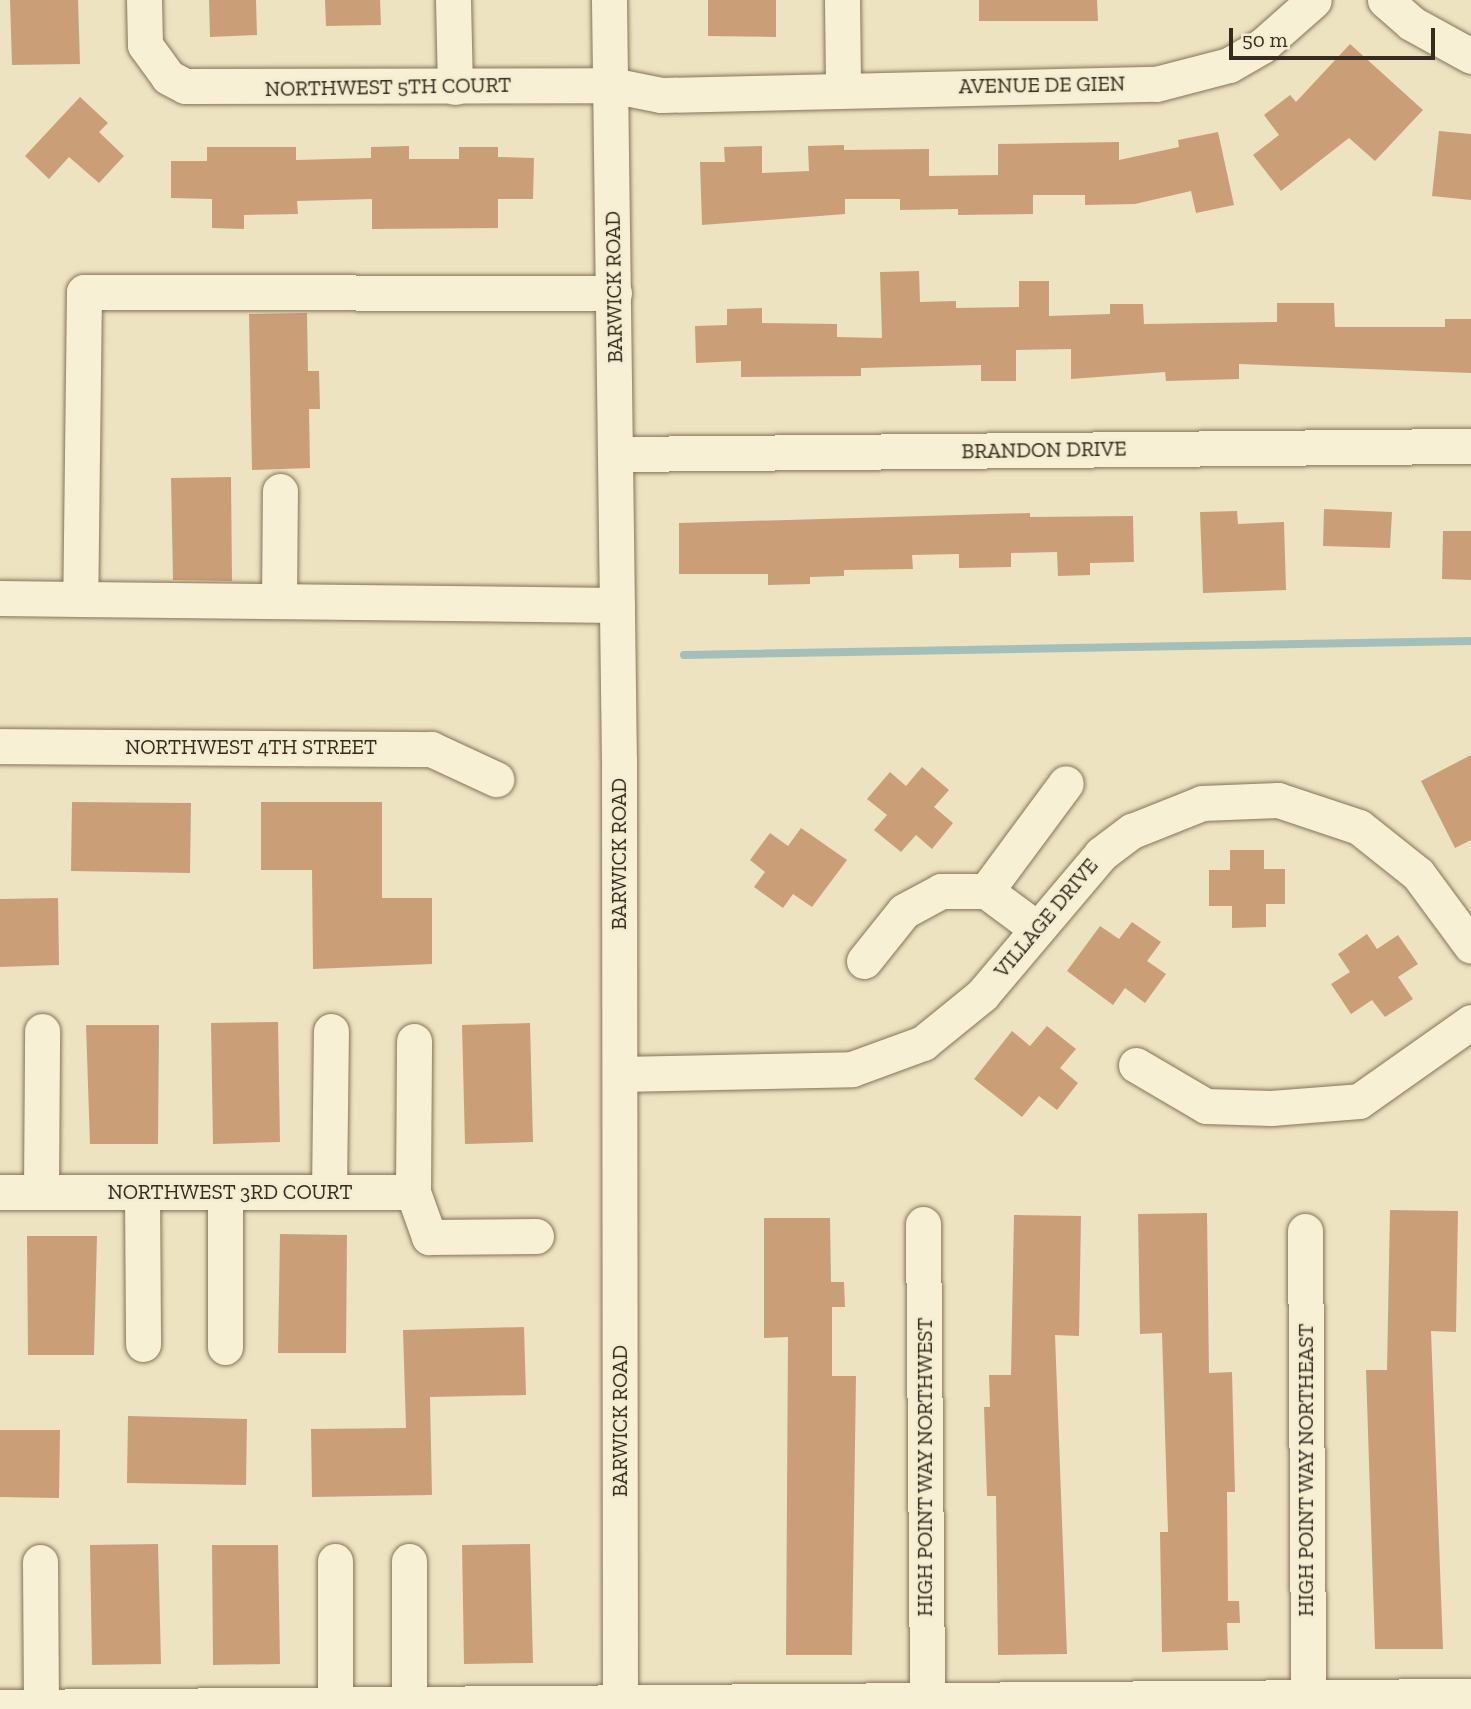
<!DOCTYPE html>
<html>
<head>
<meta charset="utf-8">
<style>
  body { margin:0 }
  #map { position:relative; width:1471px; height:1709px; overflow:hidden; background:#ede3c1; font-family:"Zilla Slab",serif }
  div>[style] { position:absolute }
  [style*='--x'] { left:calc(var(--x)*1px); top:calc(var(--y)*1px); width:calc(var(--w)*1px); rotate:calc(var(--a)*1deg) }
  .stream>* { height:8px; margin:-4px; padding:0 4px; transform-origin:4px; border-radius:4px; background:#a4bfb9 }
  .building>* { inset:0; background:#ca9f78 }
  .roads { filter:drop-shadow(0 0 2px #867459) drop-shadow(0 0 2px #867459) }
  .minor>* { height:35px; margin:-17.5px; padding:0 17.5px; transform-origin:17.5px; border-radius:17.5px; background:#f8f0d4 }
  span { translate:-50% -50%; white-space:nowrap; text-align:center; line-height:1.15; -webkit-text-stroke:5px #f4ecd1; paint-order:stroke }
  .street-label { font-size:21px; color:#362b1d }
  .scale { position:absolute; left:1229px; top:28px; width:206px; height:32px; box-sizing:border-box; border:4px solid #362b1d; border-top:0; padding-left:9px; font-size:21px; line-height:24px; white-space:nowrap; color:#362b1d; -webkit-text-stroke:5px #f4ecd1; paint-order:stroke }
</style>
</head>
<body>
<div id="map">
  <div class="stream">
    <i style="--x:684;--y:655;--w:787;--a:-1.02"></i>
  </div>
  <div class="building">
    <i style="clip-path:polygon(10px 0,78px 0,80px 64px,12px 65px)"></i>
    <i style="clip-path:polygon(209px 0,256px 0,257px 35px,210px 37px)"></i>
    <i style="clip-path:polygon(325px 0,380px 0,381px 25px,326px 26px)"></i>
    <i style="clip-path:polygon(708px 0,776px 0,776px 37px,708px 36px)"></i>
    <i style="clip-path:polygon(979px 0,1097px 0,1098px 21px,979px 21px)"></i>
    <i style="clip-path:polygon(1350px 44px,1423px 110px,1375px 161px,1349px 138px,1281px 191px,1253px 155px,1279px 135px,1264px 115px,1290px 95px,1296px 102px)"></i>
    <i style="clip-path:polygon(80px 97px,108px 123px,99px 132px,124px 156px,99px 183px,69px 157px,49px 179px,25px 156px)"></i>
    <i style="clip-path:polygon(1439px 131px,1471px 134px,1471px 200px,1432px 196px)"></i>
    <i style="clip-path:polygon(1218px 132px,1234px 205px,1196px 213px,1191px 191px,1135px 204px,1085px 205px,1085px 195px,1033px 195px,1033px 214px,958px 215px,958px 209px,900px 210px,900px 199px,845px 199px,845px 214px,702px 225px,700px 162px,725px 162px,724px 147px,762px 146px,762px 173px,809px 171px,808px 146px,844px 145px,844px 150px,929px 149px,929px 176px,998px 175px,998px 144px,1119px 142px,1119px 160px,1179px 147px,1178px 140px)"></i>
    <i style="clip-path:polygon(409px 146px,409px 159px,459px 159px,459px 147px,498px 147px,498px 157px,534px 158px,533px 199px,498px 199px,498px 228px,372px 229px,372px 199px,297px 201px,298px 214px,244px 215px,244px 229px,212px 228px,212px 199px,171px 198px,171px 161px,207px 161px,207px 147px,296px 147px,296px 160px,371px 158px,371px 147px)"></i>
    <i style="clip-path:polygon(919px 271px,920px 302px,956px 301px,956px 308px,1019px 307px,1019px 281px,1049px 281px,1049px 316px,1110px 314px,1110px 304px,1143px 304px,1144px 324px,1277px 322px,1277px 303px,1334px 303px,1335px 327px,1445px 327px,1445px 319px,1471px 319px,1471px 373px,1239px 364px,1239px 379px,1166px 381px,1165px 372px,1071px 379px,1071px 349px,1016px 350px,1016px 381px,981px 381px,981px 365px,861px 368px,861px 376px,741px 377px,741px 361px,696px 363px,695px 326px,727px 325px,727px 309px,762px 308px,762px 323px,837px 324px,837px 337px,882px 338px,880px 272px)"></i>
    <i style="clip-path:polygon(307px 313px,308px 371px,319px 371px,320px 409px,309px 409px,310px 468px,252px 470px,249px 314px)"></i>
    <i style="clip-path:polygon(231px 477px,232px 581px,173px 580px,171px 478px)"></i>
    <i style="clip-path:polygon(1324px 509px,1392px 512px,1390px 548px,1323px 546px)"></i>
    <i style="clip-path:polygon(1237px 511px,1238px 524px,1284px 522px,1286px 590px,1203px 593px,1200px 512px)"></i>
    <i style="clip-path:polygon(1030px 513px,1030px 517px,1133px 516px,1134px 562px,1090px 563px,1090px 575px,1058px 576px,1057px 552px,1011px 553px,1011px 567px,959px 568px,959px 554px,912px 555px,913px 569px,844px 570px,844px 576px,810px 577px,810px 584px,768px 585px,768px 574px,679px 574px,679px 523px)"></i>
    <i style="clip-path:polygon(1443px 531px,1471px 531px,1471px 580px,1442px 579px)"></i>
    <i style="clip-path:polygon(1471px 755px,1471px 840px,1455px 848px,1421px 781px)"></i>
    <i style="clip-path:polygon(922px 767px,949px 790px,934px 807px,953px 823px,932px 849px,916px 835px,901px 852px,874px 830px,887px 815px,867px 799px,890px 772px,906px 786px)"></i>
    <i style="clip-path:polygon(72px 802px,191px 803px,190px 873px,71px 871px)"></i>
    <i style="clip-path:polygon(261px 802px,382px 802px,382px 898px,432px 898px,432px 964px,313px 969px,312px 870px,261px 870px)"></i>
    <i style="clip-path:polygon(801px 828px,847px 860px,812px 907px,793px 894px,783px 908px,754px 887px,765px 872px,750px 860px,770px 833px,788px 846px)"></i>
    <i style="clip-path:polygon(1230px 850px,1264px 850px,1264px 869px,1285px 869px,1285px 904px,1266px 904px,1266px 927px,1232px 928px,1232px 906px,1209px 906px,1209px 870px,1230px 870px)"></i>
    <i style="clip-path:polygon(58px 898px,59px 965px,0 967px,0 899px)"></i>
    <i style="clip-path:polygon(1132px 922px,1161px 942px,1147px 961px,1166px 974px,1145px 1003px,1125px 988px,1113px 1005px,1067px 971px,1100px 926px,1119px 939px)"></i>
    <i style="clip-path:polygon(1367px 934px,1377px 949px,1398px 935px,1418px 964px,1398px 977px,1413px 999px,1385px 1017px,1372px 1000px,1351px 1014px,1331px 984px,1350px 972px,1338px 954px)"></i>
    <i style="clip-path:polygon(278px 1022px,280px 1142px,213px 1144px,211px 1023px)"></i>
    <i style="clip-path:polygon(530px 1023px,533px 1142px,465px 1144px,462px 1025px)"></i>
    <i style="clip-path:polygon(86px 1025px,159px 1025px,158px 1144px,90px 1144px)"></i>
    <i style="clip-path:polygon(1047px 1026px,1076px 1049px,1060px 1068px,1078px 1083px,1057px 1110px,1039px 1096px,1022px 1117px,974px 1079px,1012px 1031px,1030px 1046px)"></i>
    <i style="clip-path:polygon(1390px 1210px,1458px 1211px,1456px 1332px,1431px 1331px,1443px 1649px,1375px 1649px,1366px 1370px,1387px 1370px)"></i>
    <i style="clip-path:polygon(1207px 1213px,1209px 1373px,1232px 1372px,1235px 1492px,1227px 1492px,1228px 1601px,1239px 1601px,1240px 1623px,1227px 1623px,1228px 1650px,1162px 1652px,1160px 1532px,1168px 1532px,1162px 1333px,1140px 1334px,1138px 1214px)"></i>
    <i style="clip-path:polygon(1014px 1215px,1081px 1216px,1079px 1336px,1055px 1335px,1067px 1654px,998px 1655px,996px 1496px,987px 1496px,984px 1407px,990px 1407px,989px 1375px,1011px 1375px)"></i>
    <i style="clip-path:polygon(764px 1218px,830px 1218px,831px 1282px,844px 1282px,845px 1307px,832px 1307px,832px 1376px,856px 1376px,852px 1655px,786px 1655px,788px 1337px,764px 1338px)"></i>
    <i style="clip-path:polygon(280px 1234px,347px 1235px,346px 1353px,278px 1353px)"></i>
    <i style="clip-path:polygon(27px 1236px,97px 1236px,94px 1355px,28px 1355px)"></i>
    <i style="clip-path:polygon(524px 1327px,526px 1395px,430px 1397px,432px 1495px,312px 1497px,311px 1429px,406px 1428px,403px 1330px)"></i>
    <i style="clip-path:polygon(128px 1416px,247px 1419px,246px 1485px,127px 1483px)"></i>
    <i style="clip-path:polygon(0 1430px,60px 1430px,59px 1498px,0 1497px)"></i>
    <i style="clip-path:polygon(158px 1544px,161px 1664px,92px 1665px,90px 1545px)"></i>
    <i style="clip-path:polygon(530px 1544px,533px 1663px,464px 1664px,462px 1545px)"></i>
    <i style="clip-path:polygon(212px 1545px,278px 1545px,280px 1664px,213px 1665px)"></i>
  </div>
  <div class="roads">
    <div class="minor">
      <i style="--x:144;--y:0;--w:45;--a:88.7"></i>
      <i style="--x:145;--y:45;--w:39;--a:54"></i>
      <i style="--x:168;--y:77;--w:19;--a:28"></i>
      <i style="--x:185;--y:86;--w:426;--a:-0.1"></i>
      <i style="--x:611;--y:85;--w:51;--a:11.3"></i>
      <i style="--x:661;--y:95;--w:495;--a:-1.3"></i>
      <i style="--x:1156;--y:84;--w:75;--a:-14.6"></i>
      <i style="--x:1229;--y:65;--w:38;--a:-30"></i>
      <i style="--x:1262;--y:46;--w:69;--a:-41.5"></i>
      <i style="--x:453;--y:0;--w:87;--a:88.7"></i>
      <i style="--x:609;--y:0;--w:759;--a:89.25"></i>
      <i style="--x:619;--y:759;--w:950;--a:89.94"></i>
      <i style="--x:842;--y:0;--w:88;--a:89.3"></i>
      <i style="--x:1385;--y:0;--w:35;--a:41"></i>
      <i style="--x:1411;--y:23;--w:68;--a:28.8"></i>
      <i style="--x:614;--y:293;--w:530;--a:-179.89"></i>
      <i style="--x:84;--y:292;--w:307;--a:90.7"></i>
      <i style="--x:80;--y:599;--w:537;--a:0.64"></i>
      <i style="--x:616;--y:454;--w:855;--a:-0.54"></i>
      <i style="--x:0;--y:598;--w:80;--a:0.7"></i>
      <i style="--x:279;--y:601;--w:110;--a:-89.5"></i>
      <i style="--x:0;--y:746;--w:431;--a:0.4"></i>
      <i style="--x:431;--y:749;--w:72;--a:24.8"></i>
      <i style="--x:986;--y:891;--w:134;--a:-53.5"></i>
      <i style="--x:864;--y:961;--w:64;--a:-51.3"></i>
      <i style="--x:904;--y:911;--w:42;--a:-28.4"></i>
      <i style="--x:941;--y:891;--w:45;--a:0"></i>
      <i style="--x:986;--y:891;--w:62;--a:36.5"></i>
      <i style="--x:1136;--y:1065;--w:81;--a:30.4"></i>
      <i style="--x:1206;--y:1106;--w:65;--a:1.8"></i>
      <i style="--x:1271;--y:1108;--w:88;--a:-4.5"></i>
      <i style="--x:1359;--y:1101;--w:137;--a:-35.2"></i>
      <i style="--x:620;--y:1074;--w:232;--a:-1.2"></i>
      <i style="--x:852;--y:1069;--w:76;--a:-20.1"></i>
      <i style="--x:923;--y:1043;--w:76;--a:-39.1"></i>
      <i style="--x:982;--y:995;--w:185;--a:-49.8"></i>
      <i style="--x:1101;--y:854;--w:39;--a:-37"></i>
      <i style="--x:1132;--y:831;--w:75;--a:-21.8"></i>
      <i style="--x:1202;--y:803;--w:76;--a:-2.3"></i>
      <i style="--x:1278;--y:800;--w:85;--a:18.4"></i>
      <i style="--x:1359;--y:827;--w:75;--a:38.5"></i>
      <i style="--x:1418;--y:874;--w:89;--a:53.6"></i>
      <i style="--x:0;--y:1192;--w:413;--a:0"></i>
      <i style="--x:413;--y:1192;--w:48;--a:70.4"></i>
      <i style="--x:429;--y:1237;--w:107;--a:-0.5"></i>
      <i style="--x:41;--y:1192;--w:161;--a:-89.6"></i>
      <i style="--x:142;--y:1192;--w:152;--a:89.6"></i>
      <i style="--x:225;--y:1192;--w:155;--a:90"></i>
      <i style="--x:329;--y:1192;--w:161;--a:-89.3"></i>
      <i style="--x:413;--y:1192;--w:151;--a:-89.6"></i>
      <i style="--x:923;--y:1224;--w:485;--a:89.5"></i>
      <i style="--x:1305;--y:1231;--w:478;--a:89.6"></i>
      <i style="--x:335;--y:1561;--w:148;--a:90"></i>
      <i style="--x:409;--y:1561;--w:148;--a:90"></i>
      <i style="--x:40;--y:1562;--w:147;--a:89.6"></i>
      <i style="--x:0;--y:1707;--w:1471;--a:-0.43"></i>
    </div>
  </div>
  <div class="street-label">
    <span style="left:1042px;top:85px;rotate:-1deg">AVENUE DE GIEN</span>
    <span style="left:388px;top:87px;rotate:-1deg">NORTHWEST 5TH COURT</span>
    <span style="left:614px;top:287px;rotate:-91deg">BARWICK ROAD</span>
    <span style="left:1044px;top:450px;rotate:-1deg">BRANDON DRIVE</span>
    <span style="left:251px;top:747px">NORTHWEST 4TH STREET</span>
    <span style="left:619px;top:854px;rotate:-90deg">BARWICK ROAD</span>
    <span style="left:1046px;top:918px;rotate:-50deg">VILLAGE DRIVE</span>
    <span style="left:230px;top:1192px">NORTHWEST 3RD COURT</span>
    <span style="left:620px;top:1421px;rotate:-90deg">BARWICK ROAD</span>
    <span style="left:925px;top:1467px;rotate:-90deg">HIGH POINT WAY NORTHWEST</span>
    <span style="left:1306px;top:1470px;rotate:-90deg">HIGH POINT WAY NORTHEAST</span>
  </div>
  <div class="scale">50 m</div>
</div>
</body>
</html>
